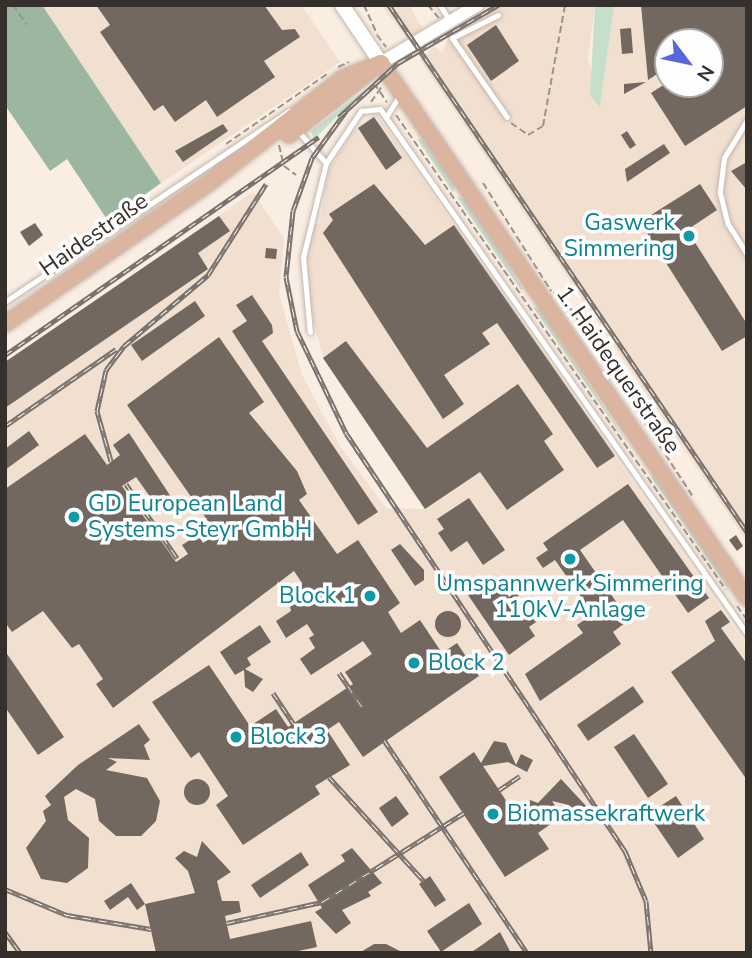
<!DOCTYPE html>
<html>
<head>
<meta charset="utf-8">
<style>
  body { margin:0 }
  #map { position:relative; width:752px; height:958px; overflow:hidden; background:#faeee3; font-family:"Nunito Sans",sans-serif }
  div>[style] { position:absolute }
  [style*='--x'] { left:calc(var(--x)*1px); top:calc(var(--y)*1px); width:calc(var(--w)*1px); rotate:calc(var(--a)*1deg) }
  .built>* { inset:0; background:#f1dfd0 }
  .green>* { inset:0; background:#c5dfca }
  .forest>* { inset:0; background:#9cb6a0 }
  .building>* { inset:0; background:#72685f }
  .round { border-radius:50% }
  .path>* { height:2px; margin-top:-1px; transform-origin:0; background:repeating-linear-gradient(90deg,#9b928a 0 7px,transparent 0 10.5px) }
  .roads { filter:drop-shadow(0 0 2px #c3b7ad) drop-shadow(0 0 2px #c3b7ad) }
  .service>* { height:5px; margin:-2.5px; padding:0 2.5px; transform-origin:2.5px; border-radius:2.5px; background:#fff }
  .tertiary>* { height:12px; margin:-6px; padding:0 6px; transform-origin:6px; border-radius:6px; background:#fff }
  .secondary>* { height:14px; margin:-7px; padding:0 7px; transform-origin:7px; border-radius:7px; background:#fff }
  .primary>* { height:16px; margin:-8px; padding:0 8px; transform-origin:8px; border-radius:8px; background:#dcb5a1 }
  .rail>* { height:5px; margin-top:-2.5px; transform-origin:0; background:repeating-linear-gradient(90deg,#fdfdfd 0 8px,#7a726c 0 16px); box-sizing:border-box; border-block:2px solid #7a726c }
  .dots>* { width:19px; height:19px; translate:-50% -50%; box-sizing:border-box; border:4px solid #fdfdfd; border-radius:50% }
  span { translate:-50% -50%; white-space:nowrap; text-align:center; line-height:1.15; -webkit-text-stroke:7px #fdfdfd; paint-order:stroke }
  .culture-label { font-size:23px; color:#0d838f }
  .right { translate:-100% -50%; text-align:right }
  .left { translate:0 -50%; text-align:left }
  .street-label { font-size:23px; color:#35302c }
  .frame { position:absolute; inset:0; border:7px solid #35302c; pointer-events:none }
  .north { position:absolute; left:654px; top:28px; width:70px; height:70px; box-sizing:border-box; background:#fdfdfd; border:2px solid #adaba9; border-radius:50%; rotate:122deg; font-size:19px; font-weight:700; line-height:28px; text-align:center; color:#35302c }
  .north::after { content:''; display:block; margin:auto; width:24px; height:32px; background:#5866dd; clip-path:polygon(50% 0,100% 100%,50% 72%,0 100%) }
</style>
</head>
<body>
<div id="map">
  <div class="built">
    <i style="clip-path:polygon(42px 5px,301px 5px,340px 62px,161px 183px)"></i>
    <i style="clip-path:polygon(381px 5px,409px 5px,423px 29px,407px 39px)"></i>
    <i style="clip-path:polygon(evenodd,494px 5px,595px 5px,588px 59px,600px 106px,614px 5px,747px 5px,747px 542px,420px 60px,434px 46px,442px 52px,454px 26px,494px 5px,668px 42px,710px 42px,710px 84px,668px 84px,668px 42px)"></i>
    <i style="clip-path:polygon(375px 112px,747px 647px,747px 953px,5px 953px,5px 362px,253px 192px,284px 238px,279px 294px,302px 375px,340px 446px,386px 508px,424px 509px,323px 358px,307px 293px,308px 247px,312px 224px,320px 223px,328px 172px,351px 134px)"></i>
  </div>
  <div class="green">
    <i style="clip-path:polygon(595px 5px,614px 5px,600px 107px,590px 95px)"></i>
    <i style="clip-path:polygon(366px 89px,345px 109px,314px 139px,311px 131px)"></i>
    <i style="clip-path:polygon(421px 138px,455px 184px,453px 192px,418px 140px)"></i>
    <i style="clip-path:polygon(457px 197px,465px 198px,523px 289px,521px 290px)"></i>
    <i style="clip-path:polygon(533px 307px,541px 310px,633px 452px)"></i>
    <i style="clip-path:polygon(654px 475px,729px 585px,728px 589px,651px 477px)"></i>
  </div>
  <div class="forest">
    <i style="clip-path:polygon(5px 5px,42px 5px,161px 183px,108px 221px,67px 159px,50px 171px,5px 105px)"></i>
  </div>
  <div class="building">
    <i style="clip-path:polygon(96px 5px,264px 5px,282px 30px,295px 29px,300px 37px,264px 61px,275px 77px,217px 117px,206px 100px,175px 122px,163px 105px,154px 111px,100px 32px,110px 25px)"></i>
    <i style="clip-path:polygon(641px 5px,747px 5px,747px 106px,685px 146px,651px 93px,665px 84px,710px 84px,710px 42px,668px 42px,668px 67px,648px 80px)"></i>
    <i style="clip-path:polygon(496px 25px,519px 61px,491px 81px,467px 45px)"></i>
    <i style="clip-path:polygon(631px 28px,633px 53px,622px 54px,620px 29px)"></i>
    <i style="clip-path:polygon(646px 82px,624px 94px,624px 84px)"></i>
    <i style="clip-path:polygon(374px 117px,402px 158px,386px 170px,358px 128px)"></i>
    <i style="clip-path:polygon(223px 124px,228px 131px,183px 162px,175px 151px)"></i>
    <i style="clip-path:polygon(627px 131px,636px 145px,630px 149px,621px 135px)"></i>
    <i style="clip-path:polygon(664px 144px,670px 153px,627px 182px,625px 169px)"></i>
    <i style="clip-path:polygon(747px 162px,747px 190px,731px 171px)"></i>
    <i style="clip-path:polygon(374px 184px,425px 245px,454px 225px,615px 456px,597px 468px,497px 323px,482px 333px,490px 344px,444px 375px,464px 404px,443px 419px,323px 233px,333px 220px,329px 214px)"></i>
    <i style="clip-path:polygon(700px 184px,717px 210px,687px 230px,747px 324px,747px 336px,722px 351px,640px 222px)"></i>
    <i style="clip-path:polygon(219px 216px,230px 231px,198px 253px,208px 269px,5px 408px,5px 362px)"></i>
    <i style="clip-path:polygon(35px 223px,43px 235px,29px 246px,20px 232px)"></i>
    <i style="clip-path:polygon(266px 248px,277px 249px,276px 259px,265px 258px)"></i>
    <i style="clip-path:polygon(252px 295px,272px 325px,273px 333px,262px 341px,378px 512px,358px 525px,232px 331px,247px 321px,236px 305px)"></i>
    <i style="clip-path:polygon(195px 301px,205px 316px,142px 361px,131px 345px)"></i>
    <i style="clip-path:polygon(219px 337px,264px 402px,249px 413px,297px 471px,307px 494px,299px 500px,337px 554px,358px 540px,400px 603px,388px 612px,401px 633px,420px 620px,442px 653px,457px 643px,479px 676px,363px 757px,339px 722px,327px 730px,350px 765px,315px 786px,320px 794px,243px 845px,216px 805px,228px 796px,199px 752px,191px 758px,152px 702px,209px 665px,250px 726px,276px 709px,288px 727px,353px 684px,345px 672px,372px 654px,363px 641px,311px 675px,300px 659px,315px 648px,309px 638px,314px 635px,307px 624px,286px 638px,276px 621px,291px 611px,287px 593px,302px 583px,294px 571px,113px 708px,96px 684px,103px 679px,79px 644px,72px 648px,43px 611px,12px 632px,5px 622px,5px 489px,85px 434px,107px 465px,120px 455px,113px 445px,129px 433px,175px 503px,161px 512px,136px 477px,122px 486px,176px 562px,188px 554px,182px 545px,198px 535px,203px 543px,217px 534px,127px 405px)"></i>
    <i style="clip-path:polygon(346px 341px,427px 448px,518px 384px,553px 434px,544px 441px,564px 470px,507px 510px,480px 472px,425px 509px,323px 358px)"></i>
    <i style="clip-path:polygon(29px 431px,39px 445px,5px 470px,5px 449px)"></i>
    <i style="clip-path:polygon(628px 484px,709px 598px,688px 613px,623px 520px,580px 550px,629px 620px,613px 632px,621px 644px,540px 701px,525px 674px,583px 633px,577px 625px,593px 614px,555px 560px,543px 568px,536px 558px,548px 550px,543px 543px)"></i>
    <i style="clip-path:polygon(469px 498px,505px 550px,483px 565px,467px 541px,451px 552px,438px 533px,444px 529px,437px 519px)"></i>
    <i style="clip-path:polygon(736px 535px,743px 546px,737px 551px,729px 540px)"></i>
    <i style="clip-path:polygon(400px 544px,424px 570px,424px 580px,415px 586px,391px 550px)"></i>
    <i style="clip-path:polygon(495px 577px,509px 597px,516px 592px,536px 622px,529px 627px,535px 636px,509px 655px,468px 595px)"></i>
    <i style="clip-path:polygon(721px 610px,730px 622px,721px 628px,747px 664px,747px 780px,671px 672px,715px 641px,705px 621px)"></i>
    <i class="round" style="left:435px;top:611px;width:26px;height:26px"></i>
    <i style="clip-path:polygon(260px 625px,271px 642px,247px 658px,251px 665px,245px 669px,263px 679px,253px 692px,245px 687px,244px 670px,235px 675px,220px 652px)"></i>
    <i style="clip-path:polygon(5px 651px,64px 737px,38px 755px,5px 707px)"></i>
    <i style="clip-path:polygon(633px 686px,644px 702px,588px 741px,577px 725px)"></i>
    <i style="clip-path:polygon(139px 724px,150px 740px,144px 745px,150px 760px,108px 758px,117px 762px,106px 770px,147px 778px,160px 801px,156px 821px,141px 836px,116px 836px,99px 821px,95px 799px,76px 789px,64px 797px,68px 820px,89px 838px,88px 868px,67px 883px,41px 879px,26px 848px,46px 821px,43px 811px,51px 805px,45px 796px,78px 765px)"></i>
    <i style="clip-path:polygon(634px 734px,668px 784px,648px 798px,614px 747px)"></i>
    <i style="clip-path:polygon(494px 741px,506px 743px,516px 765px,521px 754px,533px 760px,527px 772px,508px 762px,483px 766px,513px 811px,530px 800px,538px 803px,561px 779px,587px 807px,576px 814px,569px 805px,552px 801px,562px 816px,538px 833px,549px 849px,505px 877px,439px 777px,474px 752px,481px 763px)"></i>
    <i class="round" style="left:184px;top:779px;width:26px;height:26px"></i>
    <i style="clip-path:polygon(396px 796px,409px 814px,392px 827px,379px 808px)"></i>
    <i style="clip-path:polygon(676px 796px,704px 839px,678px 858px,648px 814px)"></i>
    <i style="clip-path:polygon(202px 841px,231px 872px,217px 881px,222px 901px,239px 901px,241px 912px,225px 916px,230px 939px,311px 921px,317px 947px,289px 953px,156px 953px,145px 904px,195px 893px,188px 871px,175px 858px,184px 851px,197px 857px)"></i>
    <i style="clip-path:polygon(352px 848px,382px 883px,368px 892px,371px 896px,342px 910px,351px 923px,336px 934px,315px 912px,322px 908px,308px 885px,345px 861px,341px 855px)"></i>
    <i style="clip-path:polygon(301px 852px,309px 865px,260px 898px,251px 885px)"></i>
    <i style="clip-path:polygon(430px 876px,446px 900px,435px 907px,419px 884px)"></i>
    <i style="clip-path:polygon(131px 883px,145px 904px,137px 910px,128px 897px,110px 910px,104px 901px)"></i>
    <i style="clip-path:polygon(469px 903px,482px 924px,441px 952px,427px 931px)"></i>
    <i style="clip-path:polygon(500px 932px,511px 953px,470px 953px,482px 945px)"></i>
    <i style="clip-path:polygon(374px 944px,386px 944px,404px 953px,359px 953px)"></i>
  </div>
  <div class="path">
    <i style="--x:13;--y:5;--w:24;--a:55"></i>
    <i style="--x:364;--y:5;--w:32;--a:66"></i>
    <i style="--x:428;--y:5;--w:17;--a:50"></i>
    <i style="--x:377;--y:35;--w:15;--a:53"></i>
    <i style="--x:338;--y:67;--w:12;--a:-24"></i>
    <i style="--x:374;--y:83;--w:23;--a:56"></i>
    <i style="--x:371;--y:102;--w:21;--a:-55"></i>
    <i style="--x:396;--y:115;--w:578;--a:55.21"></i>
    <i style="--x:511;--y:123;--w:21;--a:35"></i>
    <i style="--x:528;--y:135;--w:17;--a:-31"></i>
    <i style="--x:543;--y:126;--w:123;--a:-79.7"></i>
    <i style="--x:226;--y:144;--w:126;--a:-34.7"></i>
    <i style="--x:279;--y:145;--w:22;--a:77"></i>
    <i style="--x:284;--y:166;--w:15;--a:37"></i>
    <i style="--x:483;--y:183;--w:128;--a:57.8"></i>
    <i style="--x:553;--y:293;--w:19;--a:39"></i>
    <i style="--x:568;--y:305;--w:229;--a:56.9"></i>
    <i style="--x:737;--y:606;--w:17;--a:54"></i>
  </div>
  <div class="roads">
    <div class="service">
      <i style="--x:440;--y:5;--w:17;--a:59"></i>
      <i style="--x:498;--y:15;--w:51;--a:153.4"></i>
      <i style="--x:452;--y:38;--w:96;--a:55.2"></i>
      <i style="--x:386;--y:117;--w:25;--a:-58"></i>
      <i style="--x:747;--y:120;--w:44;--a:121.2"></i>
      <i style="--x:724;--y:158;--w:35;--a:97"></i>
      <i style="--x:720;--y:193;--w:32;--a:76"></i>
      <i style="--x:728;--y:224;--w:36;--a:58"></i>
      <i style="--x:297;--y:130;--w:44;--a:48.7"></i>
      <i style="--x:326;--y:163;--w:97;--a:103.7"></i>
      <i style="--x:303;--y:257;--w:75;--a:84.7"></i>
      <i style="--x:326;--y:163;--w:63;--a:-56.1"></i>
      <i style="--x:361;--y:111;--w:19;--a:-6"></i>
      <i style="--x:380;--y:109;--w:641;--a:55.04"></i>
      <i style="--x:6;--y:301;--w:341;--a:-33.9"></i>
    </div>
    <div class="tertiary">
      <i style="--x:381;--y:63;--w:113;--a:-30.9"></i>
    </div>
    <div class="secondary">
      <i style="--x:342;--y:5;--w:70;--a:56.1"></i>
    </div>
    <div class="primary">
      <i style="--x:381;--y:63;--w:648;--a:55.62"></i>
      <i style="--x:289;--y:135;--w:115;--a:-38.3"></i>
      <i style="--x:5;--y:324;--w:248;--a:-34.7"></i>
      <i style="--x:209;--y:183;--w:170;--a:-38.1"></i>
      <i style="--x:343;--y:78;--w:41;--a:-21.5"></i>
    </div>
  </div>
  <div class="rail">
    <i style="--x:389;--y:5;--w:637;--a:55.81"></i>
    <i style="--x:346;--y:111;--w:58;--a:125.9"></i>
    <i style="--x:312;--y:158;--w:56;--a:109.7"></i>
    <i style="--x:293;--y:211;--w:66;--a:96.1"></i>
    <i style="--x:286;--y:277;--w:55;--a:78.5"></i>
    <i style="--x:297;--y:331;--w:113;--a:64.3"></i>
    <i style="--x:346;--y:433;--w:503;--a:56.28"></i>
    <i style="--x:625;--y:851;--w:54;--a:67.2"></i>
    <i style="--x:646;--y:901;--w:52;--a:84.5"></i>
    <i style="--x:339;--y:117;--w:80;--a:-42.5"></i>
    <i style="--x:398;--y:63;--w:116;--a:-30.1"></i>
    <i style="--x:5;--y:355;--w:382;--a:-34.8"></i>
    <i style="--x:5;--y:426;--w:135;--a:-34.7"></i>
    <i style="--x:111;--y:461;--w:52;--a:-105.6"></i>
    <i style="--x:97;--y:411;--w:42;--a:-77.6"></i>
    <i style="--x:106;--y:370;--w:30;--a:-53"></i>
    <i style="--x:124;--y:346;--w:110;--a:-40.2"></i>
    <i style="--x:208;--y:275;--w:108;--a:-57.5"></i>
    <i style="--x:126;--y:484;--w:90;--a:55.4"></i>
    <i style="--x:339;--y:673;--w:41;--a:55.9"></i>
    <i style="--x:273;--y:693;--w:61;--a:56.3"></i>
    <i style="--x:384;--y:740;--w:257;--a:56.1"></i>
    <i style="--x:329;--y:777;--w:141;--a:47.6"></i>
    <i style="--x:499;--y:790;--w:25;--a:-34"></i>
    <i style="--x:5;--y:889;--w:67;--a:22.8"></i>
    <i style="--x:67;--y:915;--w:85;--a:9.5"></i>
    <i style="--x:227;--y:923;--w:97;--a:-12.5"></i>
    <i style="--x:322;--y:902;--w:168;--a:-32.1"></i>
    <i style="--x:5;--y:932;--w:26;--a:54"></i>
  </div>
  <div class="dots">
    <i style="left:689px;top:236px;background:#0f9aa8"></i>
    <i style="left:74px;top:517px;background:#0f9aa8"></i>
    <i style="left:570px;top:559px;background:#0f9aa8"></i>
    <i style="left:370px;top:596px;background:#0f9aa8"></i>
    <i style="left:414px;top:663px;background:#0f9aa8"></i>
    <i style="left:236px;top:737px;background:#0f9aa8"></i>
    <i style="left:493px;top:814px;background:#0f9aa8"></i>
  </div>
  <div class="culture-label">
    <span class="right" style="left:675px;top:236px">Gaswerk<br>Simmering</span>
    <span class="left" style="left:88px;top:517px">GD European Land<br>Systems-Steyr GmbH</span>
    <span style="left:570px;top:597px">Umspannwerk Simmering<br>110kV-Anlage</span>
    <span class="right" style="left:356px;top:596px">Block 1</span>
    <span class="left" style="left:428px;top:663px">Block 2</span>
    <span class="left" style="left:250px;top:737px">Block 3</span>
    <span class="left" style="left:507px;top:814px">Biomassekraftwerk</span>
  </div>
  <div class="street-label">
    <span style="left:94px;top:235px;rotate:-35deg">Haidestraße</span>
    <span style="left:618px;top:370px;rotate:55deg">1. Haidequerstraße</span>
  </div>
  <div class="frame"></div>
  <div class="north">N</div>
</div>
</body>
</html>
